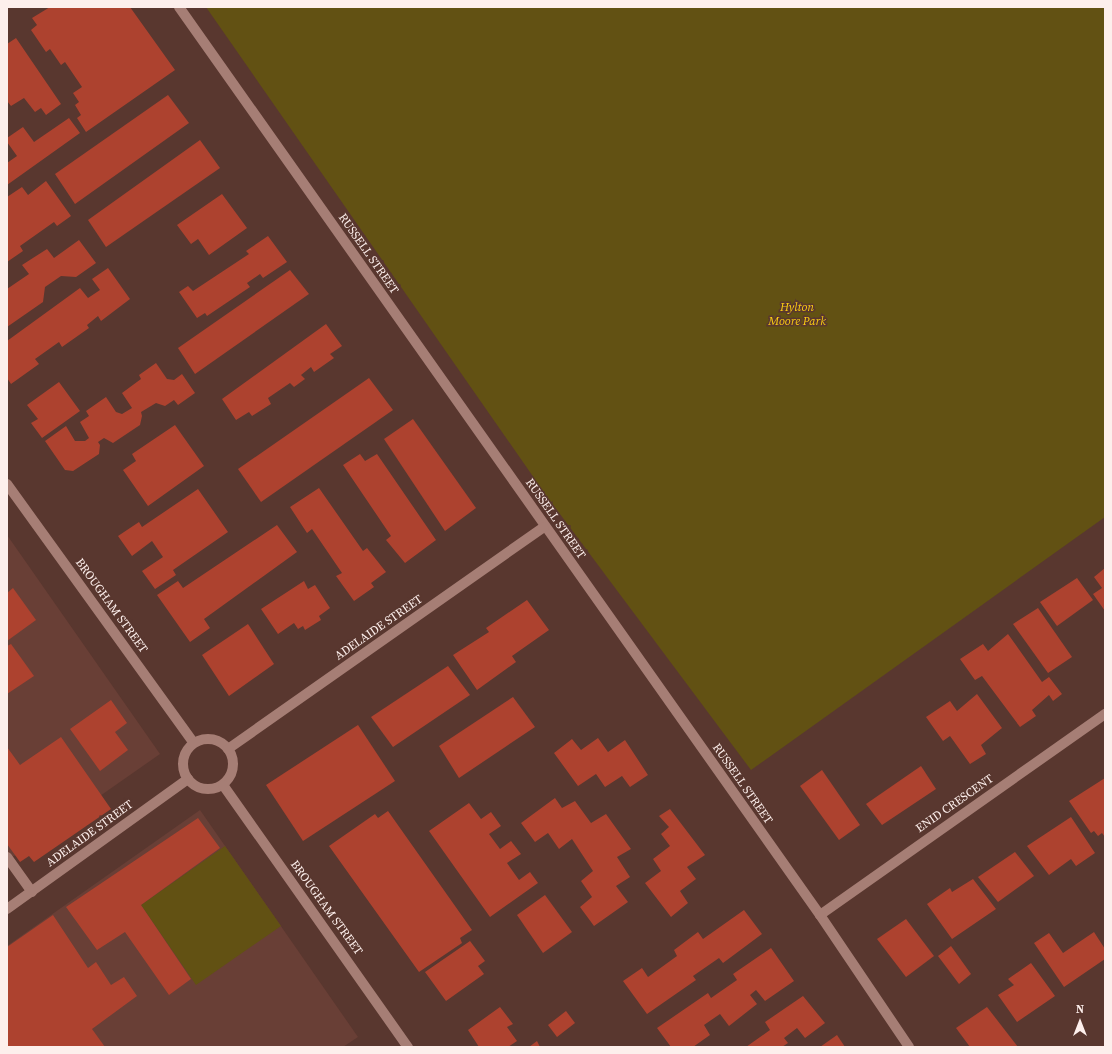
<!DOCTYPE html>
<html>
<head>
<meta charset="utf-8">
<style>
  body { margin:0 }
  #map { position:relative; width:1112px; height:1054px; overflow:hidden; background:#59372f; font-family:"Source Serif 4",serif }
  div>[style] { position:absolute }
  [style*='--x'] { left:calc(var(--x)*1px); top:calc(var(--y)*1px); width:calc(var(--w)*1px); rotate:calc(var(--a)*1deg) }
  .built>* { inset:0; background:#693f36 }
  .green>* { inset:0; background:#625113 }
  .building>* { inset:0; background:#ad422f }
  .service>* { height:10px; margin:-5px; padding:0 5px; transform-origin:5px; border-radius:5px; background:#a67e75 }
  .minor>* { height:10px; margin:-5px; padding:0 5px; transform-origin:5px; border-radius:5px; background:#a67e75 }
  .minor>.ring { margin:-5px; padding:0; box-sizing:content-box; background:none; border:10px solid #a67e75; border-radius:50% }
  span { translate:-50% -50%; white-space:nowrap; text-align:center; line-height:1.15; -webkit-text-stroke:3px #59372f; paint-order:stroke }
  .street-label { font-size:12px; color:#fdefec }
  .park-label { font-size:12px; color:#facd11; font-style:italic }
  .frame { position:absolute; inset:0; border:8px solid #fdefec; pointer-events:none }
  .north { position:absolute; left:1060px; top:1002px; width:40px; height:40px; -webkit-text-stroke:3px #59372f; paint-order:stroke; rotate:0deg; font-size:11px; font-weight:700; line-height:16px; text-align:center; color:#fdefec }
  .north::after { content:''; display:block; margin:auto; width:14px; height:18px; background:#fdefec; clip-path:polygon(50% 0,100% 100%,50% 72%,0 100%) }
</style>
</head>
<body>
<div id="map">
  <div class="built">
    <i style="clip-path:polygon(7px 535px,160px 754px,7px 861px)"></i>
    <i style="clip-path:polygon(200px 810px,358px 1037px,343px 1047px,7px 1047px,7px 946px)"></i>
  </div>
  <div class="green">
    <i style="clip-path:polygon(206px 7px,1105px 7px,1105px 517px,751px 770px,548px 498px)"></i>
    <i style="clip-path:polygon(225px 846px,281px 926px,196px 985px,141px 905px)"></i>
  </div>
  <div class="building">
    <i style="clip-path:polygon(50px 7px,130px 7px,175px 70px,86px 132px,77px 118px,81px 115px,75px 105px,79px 102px,73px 93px,82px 87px,65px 62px,61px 65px,50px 49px,46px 52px,31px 30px,37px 25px,32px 18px)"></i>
    <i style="clip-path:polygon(16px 38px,61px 104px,46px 115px,41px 108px,35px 112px,24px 98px,11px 106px,7px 101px,7px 44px)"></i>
    <i style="clip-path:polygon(168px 95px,189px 123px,75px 204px,55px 174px)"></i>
    <i style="clip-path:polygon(69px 118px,80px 133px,7px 185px,7px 163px,17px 156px,7px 142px,7px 138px,23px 127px,34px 142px)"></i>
    <i style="clip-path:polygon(200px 140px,220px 168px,106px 247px,88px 220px)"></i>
    <i style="clip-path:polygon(46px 181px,71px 216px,57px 226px,54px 222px,20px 246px,23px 251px,7px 262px,7px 197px,22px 187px,28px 195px)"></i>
    <i style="clip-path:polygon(222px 194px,247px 228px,209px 255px,198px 239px,191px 244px,177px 225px)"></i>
    <i style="clip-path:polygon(268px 236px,287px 262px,263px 278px,260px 274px,247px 283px,250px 287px,207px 316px,205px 313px,197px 318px,179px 292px,188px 286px,193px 291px,249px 254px,246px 251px)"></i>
    <i style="clip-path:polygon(79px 240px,96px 263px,76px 277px,61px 276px,45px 287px,43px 302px,7px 327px,7px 289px,29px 274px,22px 265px,47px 249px,54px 258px)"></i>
    <i style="clip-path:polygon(108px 268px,130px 299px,101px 321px,98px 316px,87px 325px,89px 328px,62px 347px,59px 342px,35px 359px,39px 364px,11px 384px,7px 378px,7px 341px,80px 288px,88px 298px,100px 290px,92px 279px)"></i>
    <i style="clip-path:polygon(290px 270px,309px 294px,195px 374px,178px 348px)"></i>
    <i style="clip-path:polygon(326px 324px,342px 346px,330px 354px,334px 358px,314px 372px,311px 367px,301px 375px,305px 379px,294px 387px,290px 383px,268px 398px,271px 404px,252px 416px,249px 412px,236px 420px,222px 399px)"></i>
    <i style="clip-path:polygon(156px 363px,167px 379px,174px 380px,182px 374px,195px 393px,178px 405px,174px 400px,165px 406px,156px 403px,141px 412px,142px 416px,140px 425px,113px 443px,104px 438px,98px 442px,100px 445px,99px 454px,73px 471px,65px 470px,45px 441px,66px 426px,75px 441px,85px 441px,89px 438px,80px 422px,89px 416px,86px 411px,106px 397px,116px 412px,122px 414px,132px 408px,122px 393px,141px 379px,139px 375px)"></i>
    <i style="clip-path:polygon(369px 378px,393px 410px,261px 502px,238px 469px)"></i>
    <i style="clip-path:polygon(59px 382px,80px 411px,42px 438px,31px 423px,38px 419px,27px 405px)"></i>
    <i style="clip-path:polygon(413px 419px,476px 508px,445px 531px,384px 439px)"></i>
    <i style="clip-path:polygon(175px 425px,204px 466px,148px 506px,123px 470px,136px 461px,132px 454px)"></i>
    <i style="clip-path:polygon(360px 454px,365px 461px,377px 454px,436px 540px,405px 563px,386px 540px,391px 536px,343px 465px)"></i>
    <i style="clip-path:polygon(319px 488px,363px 551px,367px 548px,386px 572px,371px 583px,374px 587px,354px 601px,336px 576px,342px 573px,312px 529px,307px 533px,290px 507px)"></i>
    <i style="clip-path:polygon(198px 489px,228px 532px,173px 570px,176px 575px,155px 589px,142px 571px,163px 557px,152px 541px,132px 556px,118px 536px,139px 522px,142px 527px)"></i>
    <i style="clip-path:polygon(277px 525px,297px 552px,204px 619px,210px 628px,190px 642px,157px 595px,178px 581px,183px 588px)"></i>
    <i style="clip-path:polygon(1105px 568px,1105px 611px,1093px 594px,1102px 588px,1094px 577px)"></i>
    <i style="clip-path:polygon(1077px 578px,1093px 600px,1057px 626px,1040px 602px)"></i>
    <i style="clip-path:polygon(304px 581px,308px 589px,315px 585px,330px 608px,319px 616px,321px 620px,305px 630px,303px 626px,298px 629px,294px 623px,278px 634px,261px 609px)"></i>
    <i style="clip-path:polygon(13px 588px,36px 620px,7px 641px,7px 593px)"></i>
    <i style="clip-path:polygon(527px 600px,549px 630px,512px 656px,516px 662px,477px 690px,453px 655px,489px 632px,486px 628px)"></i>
    <i style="clip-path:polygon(1038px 608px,1072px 657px,1048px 673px,1013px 624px)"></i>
    <i style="clip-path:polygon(248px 624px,274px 664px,229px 696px,202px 655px)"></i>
    <i style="clip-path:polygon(1008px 634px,1042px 682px,1049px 677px,1062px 694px,1053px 701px,1049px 695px,1032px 710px,1036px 716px,1020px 727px,982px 676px,975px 680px,960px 659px,983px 644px,988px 651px)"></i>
    <i style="clip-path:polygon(11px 644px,34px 676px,7px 694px,7px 646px)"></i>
    <i style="clip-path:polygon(448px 666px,470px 695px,393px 747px,371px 717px)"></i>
    <i style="clip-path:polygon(977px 694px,1002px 728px,981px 745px,986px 754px,970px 764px,950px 736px,943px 741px,926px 717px,950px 701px,957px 711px)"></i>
    <i style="clip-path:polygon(513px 697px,535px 727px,459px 778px,439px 746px)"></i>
    <i style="clip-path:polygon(111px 700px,127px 723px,115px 732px,128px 750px,100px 771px,70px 729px)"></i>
    <i style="clip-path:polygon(358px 725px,395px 781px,303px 841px,266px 785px)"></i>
    <i style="clip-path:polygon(61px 737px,111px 809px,34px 862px,29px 856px,20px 862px,7px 844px,7px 747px,20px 765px)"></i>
    <i style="clip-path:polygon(598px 738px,608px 752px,625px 740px,648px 775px,630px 787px,622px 776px,605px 787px,596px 774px,578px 786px,554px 753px,572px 739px,581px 750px)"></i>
    <i style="clip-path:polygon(921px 766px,936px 789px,882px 825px,866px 804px)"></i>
    <i style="clip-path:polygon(822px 770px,860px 825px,839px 840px,800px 786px)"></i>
    <i style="clip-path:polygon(1105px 778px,1105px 837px,1102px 833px,1098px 836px,1094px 831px,1091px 833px,1069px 801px)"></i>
    <i style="clip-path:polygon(555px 798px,562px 808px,575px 801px,591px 823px,606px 814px,631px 849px,617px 857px,630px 877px,616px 886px,628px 902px,594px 926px,580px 907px,592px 897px,581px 881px,593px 871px,572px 839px,559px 849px,548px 833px,535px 842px,521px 823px)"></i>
    <i style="clip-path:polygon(469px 803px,481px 819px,491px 812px,501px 826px,489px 834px,500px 849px,511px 841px,521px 854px,507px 863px,519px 880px,530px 872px,538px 883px,490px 917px,429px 831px)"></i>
    <i style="clip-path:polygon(670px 809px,705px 855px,687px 867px,696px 879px,680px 891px,688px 903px,671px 917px,645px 883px,661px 871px,653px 859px,670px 846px,661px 834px,669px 827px,659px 816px)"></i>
    <i style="clip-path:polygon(388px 811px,472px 930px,460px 938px,462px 943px,419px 972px,329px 846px,375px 814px,378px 818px)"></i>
    <i style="clip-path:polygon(1071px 817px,1095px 853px,1076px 866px,1071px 859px,1049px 875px,1027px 846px)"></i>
    <i style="clip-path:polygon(198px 818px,220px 848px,141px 905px,191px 979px,169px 995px,125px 932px,97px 950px,66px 907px)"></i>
    <i style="clip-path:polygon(1015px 852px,1034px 876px,998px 902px,978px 877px)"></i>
    <i style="clip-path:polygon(973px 879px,996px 909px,952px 939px,927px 904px,950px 888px,952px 892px)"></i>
    <i style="clip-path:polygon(545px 895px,572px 932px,543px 953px,517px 915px)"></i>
    <i style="clip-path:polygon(744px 910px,762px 934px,723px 963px,719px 958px,693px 976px,696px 980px,647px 1014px,623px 981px,642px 968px,648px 977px,677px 956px,674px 950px,698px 932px,703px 939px)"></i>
    <i style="clip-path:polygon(53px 915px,88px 968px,96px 962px,111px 985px,124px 977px,137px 996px,92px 1029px,105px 1047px,7px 1047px,7px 947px)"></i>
    <i style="clip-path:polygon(906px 919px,934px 956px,906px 977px,877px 939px)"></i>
    <i style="clip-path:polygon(1094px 932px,1105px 949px,1105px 959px,1064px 987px,1034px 943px,1049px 933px,1063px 953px)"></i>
    <i style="clip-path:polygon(470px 941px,485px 961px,478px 966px,484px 974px,446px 1001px,425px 972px)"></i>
    <i style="clip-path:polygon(951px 946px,971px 974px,959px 984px,938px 956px)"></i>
    <i style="clip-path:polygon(771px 948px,794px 981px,765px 1001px,756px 990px,750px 995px,757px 1004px,729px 1026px,720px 1014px,704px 1025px,710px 1035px,693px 1047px,671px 1047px,657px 1028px,708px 993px,711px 998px,737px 980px,733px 974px)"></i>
    <i style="clip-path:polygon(1031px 963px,1055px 996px,1017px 1022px,998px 995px,1014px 985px,1008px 979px)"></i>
    <i style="clip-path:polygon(803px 996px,825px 1023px,805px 1038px,797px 1028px,784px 1038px,788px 1043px,782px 1047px,746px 1047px,770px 1030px,765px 1022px)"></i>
    <i style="clip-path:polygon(500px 1007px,513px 1024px,507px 1027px,517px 1041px,508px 1047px,479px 1047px,468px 1030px)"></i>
    <i style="clip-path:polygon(987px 1007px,1018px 1047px,970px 1047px,956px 1028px)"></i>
    <i style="clip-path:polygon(566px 1011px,575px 1023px,557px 1037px,548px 1025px)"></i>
    <i style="clip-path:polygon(837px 1035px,845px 1047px,820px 1047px)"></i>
    <i style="clip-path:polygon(537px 1041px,540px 1047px,529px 1047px)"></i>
  </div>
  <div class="service">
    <i style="--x:7;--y:857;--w:43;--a:54.5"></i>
  </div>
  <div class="minor">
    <i style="--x:179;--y:7;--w:1111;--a:54.78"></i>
    <i style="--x:820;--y:915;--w:159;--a:56"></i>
    <i style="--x:7;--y:484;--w:319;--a:54.2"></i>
    <i class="ring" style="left:183px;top:739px;width:40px;height:40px"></i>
    <i style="--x:228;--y:749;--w:386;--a:-35.1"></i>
    <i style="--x:223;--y:785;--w:321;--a:54.8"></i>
    <i style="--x:7;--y:909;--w:223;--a:-35.7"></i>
    <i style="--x:820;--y:915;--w:349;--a:-35.2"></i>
  </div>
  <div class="street-label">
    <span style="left:368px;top:254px;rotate:55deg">RUSSELL STREET</span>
    <span style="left:555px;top:519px;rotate:55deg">RUSSELL STREET</span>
    <span style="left:111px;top:606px;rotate:54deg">BROUGHAM STREET</span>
    <span style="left:379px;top:628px;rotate:-35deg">ADELAIDE STREET</span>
    <span style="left:742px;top:784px;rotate:55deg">RUSSELL STREET</span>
    <span style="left:955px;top:804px;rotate:-35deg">ENID CRESCENT</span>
    <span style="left:90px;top:834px;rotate:-36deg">ADELAIDE STREET</span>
    <span style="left:326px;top:908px;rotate:54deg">BROUGHAM STREET</span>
  </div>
  <div class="park-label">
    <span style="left:797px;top:315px">Hylton<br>Moore Park</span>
  </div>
  <div class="frame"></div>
  <div class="north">N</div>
</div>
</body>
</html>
